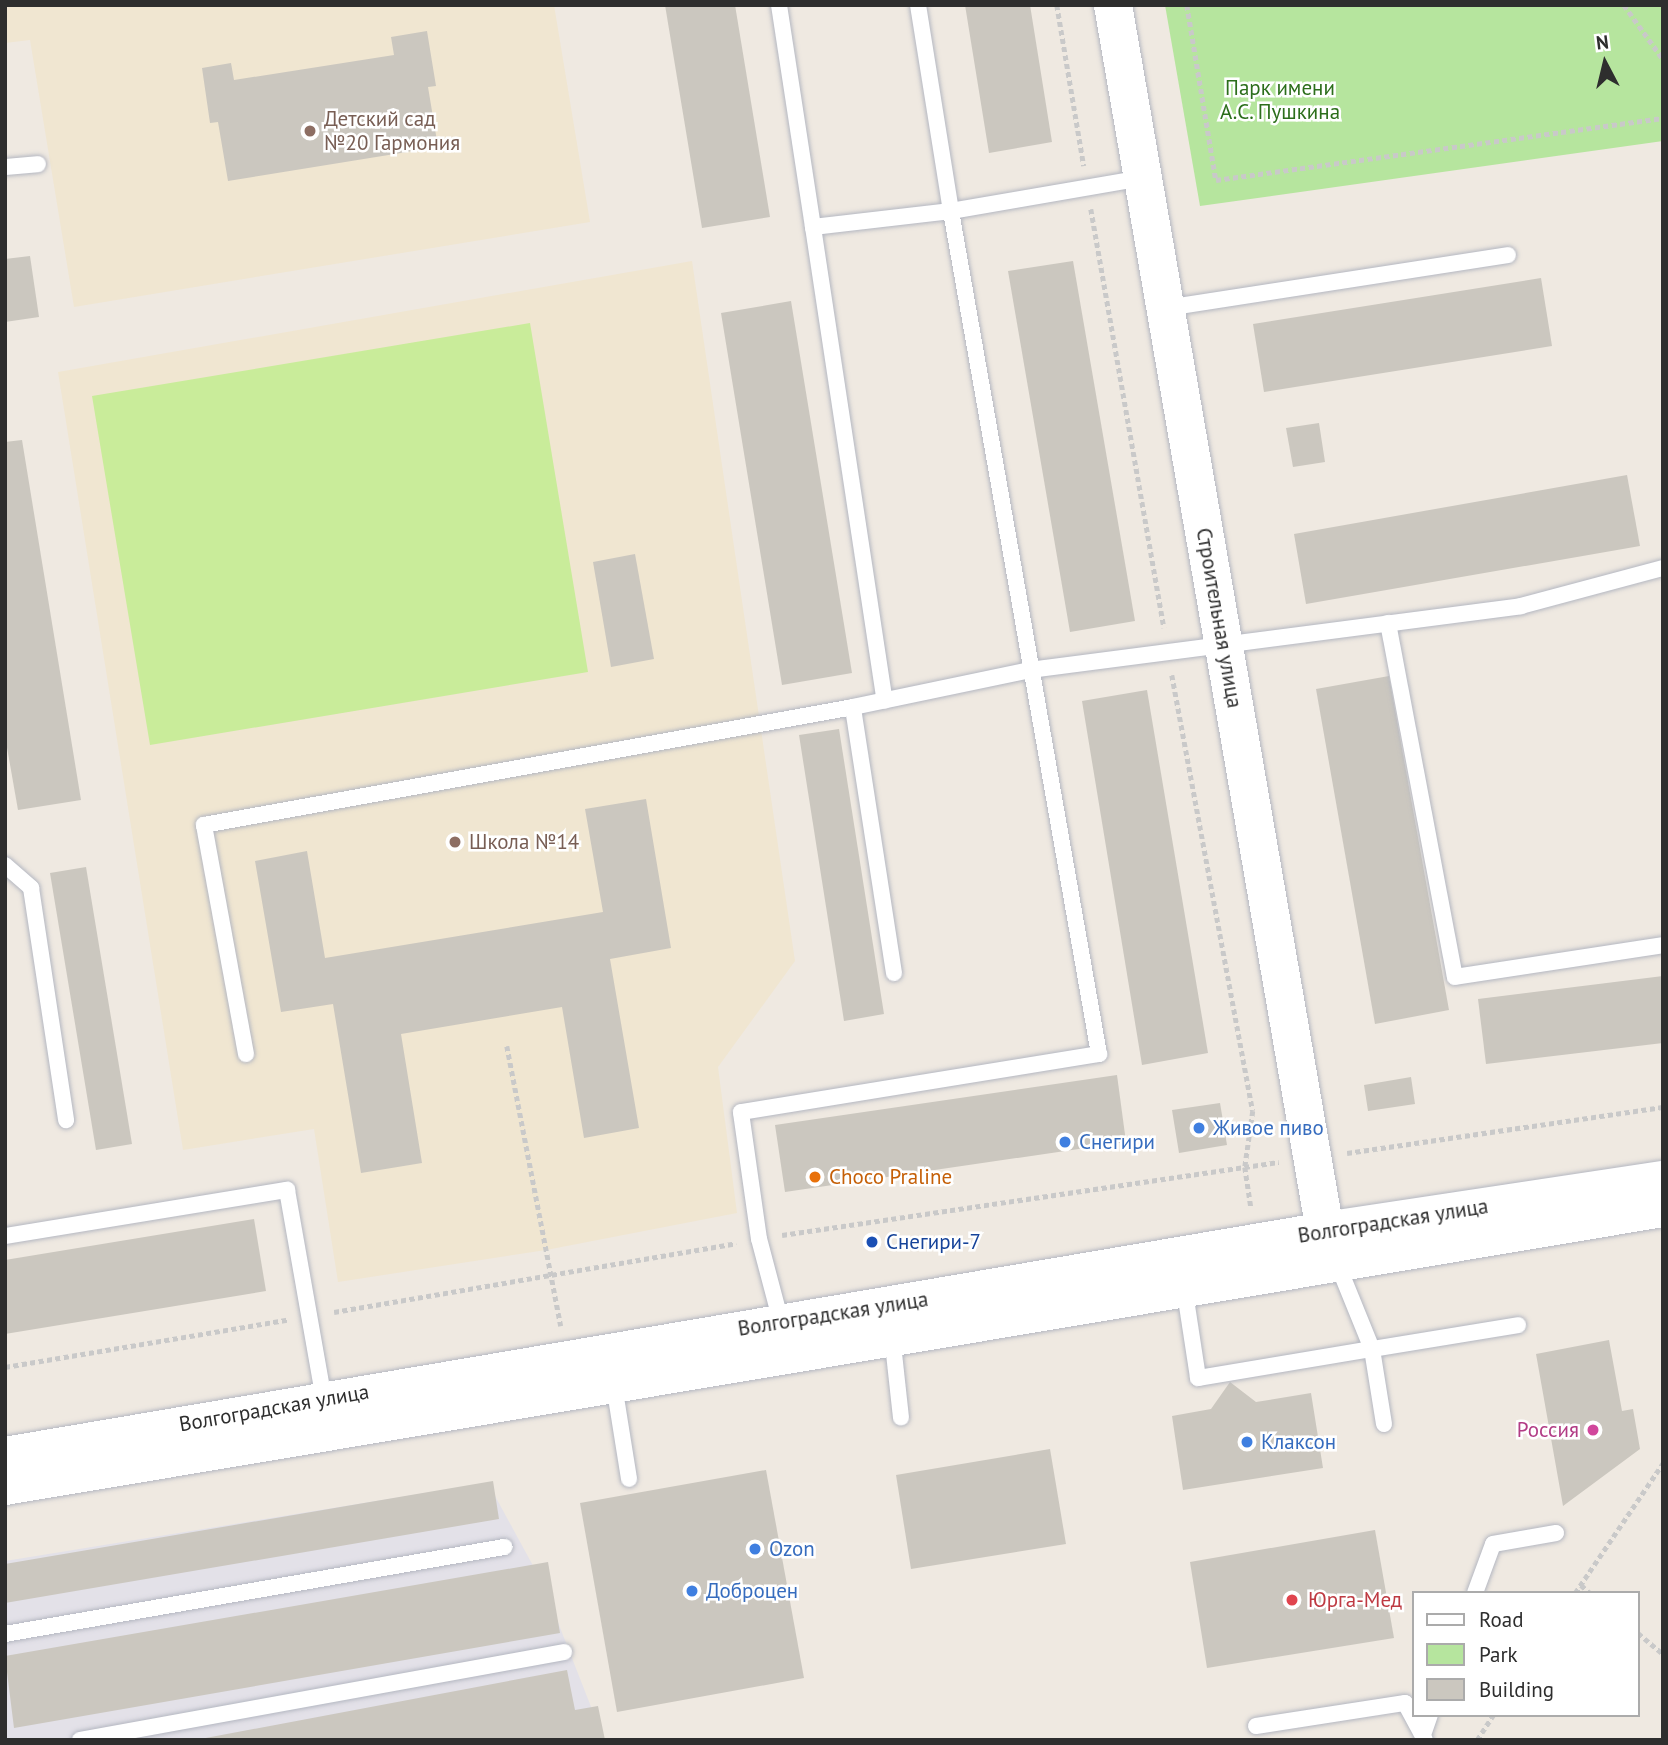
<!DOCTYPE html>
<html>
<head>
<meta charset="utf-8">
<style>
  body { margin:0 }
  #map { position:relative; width:1668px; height:1745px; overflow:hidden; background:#efe9e1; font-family:"PT Sans",sans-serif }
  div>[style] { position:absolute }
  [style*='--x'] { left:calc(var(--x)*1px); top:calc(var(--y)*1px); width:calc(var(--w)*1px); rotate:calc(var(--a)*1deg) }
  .industrial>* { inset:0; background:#e3e1e8 }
  .education>* { inset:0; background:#f0e6d1 }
  .green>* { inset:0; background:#b6e59e }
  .pitch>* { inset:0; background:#c9ec9a }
  .building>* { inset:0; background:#cbc7bf }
  .path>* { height:4.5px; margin-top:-2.25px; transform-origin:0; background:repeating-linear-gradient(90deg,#c9c9c9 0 5px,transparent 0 8.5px) }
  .roads { filter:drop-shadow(0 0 2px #b4b7c1) drop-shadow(0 0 2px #b4b7c1) }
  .lane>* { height:16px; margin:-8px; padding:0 8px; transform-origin:8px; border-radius:8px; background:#fff }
  .secondary>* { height:38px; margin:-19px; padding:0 19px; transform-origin:19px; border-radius:19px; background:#fff }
  .dots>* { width:19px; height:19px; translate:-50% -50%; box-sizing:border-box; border:4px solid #fff; border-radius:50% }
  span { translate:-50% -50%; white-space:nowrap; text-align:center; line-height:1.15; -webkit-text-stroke:5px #fff; paint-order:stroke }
  .park-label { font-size:21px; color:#2c6e1b }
  .education-label { font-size:21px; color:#785e54 }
  .left { translate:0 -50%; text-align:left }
  .street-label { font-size:21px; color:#2e2e2e }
  .shop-label { font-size:21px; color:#366cbe }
  .food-label { font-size:21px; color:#c56008 }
  .transit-label { font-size:21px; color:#164399 }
  .hotel-label { font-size:21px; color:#b23c85 }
  .right { translate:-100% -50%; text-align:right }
  .health-label { font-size:21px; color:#be3a42 }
  .frame { position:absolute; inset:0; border:7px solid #2e2e2e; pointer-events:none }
  .legend { position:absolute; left:1412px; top:1591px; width:228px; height:126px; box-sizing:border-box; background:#fff; border:2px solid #ababab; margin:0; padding:9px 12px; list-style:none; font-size:21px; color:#2e2e2e }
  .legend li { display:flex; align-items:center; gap:14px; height:35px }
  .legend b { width:35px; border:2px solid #ababab }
  .north { position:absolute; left:1570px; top:28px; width:70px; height:70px; -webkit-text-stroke:5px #fff; paint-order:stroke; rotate:353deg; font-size:19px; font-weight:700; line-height:28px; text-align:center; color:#2e2e2e }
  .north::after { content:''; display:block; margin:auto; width:24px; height:32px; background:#2e2e2e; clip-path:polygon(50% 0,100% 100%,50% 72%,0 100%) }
</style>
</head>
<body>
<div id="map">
  <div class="industrial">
    <i style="clip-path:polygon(488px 1483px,543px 1584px,604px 1740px,5px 1740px,5px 1561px)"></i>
  </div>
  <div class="education">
    <i style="clip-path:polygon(5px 5px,554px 5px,590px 222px,74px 307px,30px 40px,5px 43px)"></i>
    <i style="clip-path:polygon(692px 261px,795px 961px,718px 1067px,737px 1213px,546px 1250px,338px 1282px,314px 1129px,183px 1150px,58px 372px)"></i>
  </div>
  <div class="green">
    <i style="clip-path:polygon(1165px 5px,1663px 5px,1663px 141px,1200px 206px)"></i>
  </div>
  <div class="pitch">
    <i style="clip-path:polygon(530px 323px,588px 672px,150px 745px,92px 396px)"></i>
  </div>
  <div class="building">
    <i style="clip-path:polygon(665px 5px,735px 5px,770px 217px,702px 228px)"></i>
    <i style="clip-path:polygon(965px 5px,1030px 5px,1052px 142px,989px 153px)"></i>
    <i style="clip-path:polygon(427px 31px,436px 86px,428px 87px,438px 147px,228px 181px,218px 122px,210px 123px,202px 68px,231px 63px,234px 80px,394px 55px,391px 37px)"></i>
    <i style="clip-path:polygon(30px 256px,39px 317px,5px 322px,5px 259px)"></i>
    <i style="clip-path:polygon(1073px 261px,1135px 621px,1070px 632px,1008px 271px)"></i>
    <i style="clip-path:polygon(1541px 278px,1552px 346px,1264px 392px,1253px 324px)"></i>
    <i style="clip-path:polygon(791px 301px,852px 673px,782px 685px,721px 313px)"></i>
    <i style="clip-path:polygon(1319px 423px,1325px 462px,1293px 467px,1286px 428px)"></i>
    <i style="clip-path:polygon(22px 440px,81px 800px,18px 810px,5px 736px,5px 442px)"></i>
    <i style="clip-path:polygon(1627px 475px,1640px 546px,1306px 604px,1294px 534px)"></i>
    <i style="clip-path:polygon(635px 554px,654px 659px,611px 667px,593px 562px)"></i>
    <i style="clip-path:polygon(1389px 676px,1449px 1010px,1375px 1024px,1316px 689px)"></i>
    <i style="clip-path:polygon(1147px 690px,1208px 1053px,1142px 1065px,1082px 701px)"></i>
    <i style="clip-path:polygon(839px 729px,884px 1014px,844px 1021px,799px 735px)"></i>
    <i style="clip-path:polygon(646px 799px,671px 948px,610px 959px,639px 1128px,584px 1138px,562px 1007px,401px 1034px,422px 1163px,361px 1173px,333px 1004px,281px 1012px,255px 861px,307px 851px,325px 958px,603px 912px,585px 809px)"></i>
    <i style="clip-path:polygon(86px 867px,132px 1144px,96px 1150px,50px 873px)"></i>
    <i style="clip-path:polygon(1663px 976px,1663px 1043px,1486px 1064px,1478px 999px)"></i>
    <i style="clip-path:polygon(1117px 1075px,1126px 1142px,785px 1192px,775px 1125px)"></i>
    <i style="clip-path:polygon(1411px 1077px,1415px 1104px,1368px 1111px,1364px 1085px)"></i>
    <i style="clip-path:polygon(1220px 1103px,1227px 1145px,1179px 1153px,1172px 1110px)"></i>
    <i style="clip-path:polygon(254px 1219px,266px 1291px,5px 1334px,5px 1260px)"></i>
    <i style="clip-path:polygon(1609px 1340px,1622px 1411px,1633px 1409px,1640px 1449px,1563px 1506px,1536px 1354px)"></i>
    <i style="clip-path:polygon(1230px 1382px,1256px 1402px,1311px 1393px,1323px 1468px,1183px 1490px,1172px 1416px,1211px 1409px)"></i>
    <i style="clip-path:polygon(1050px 1449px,1066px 1544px,911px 1569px,896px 1475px)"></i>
    <i style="clip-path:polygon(766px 1470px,804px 1678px,617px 1712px,580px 1503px)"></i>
    <i style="clip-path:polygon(493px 1481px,499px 1519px,5px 1603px,5px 1564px)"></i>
    <i style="clip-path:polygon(1375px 1530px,1394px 1638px,1207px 1668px,1190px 1562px)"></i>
    <i style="clip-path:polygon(548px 1562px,560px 1633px,14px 1728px,5px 1656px)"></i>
    <i style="clip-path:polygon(567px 1670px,575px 1710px,598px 1706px,605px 1740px,195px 1740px)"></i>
  </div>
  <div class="path">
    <i style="--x:1057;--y:5;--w:163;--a:80.5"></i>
    <i style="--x:1187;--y:5;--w:177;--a:80.6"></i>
    <i style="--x:1216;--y:180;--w:451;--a:-7.9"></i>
    <i style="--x:1624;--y:5;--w:67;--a:54.2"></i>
    <i style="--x:1091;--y:209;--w:425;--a:80.1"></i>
    <i style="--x:1172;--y:675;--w:443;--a:79.5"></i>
    <i style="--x:1253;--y:1111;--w:57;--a:98.1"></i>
    <i style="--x:1245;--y:1167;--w:40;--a:81.5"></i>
    <i style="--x:507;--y:1046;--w:285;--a:79.1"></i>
    <i style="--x:1347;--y:1153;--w:319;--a:-8.3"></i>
    <i style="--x:782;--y:1235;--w:502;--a:-8.36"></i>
    <i style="--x:334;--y:1312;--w:408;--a:-9.7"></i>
    <i style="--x:5;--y:1367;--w:286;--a:-9.5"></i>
    <i style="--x:1581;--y:1585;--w:12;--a:42"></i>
    <i style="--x:1575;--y:1593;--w:157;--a:-55.9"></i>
    <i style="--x:1638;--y:1633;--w:33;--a:40"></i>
    <i style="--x:1477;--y:1740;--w:30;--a:-57"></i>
  </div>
  <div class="roads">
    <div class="lane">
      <i style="--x:779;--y:5;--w:225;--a:81.3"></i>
      <i style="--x:813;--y:227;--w:139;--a:-6.6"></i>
      <i style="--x:951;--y:211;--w:195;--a:-9.8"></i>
      <i style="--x:5;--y:167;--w:33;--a:-5"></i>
      <i style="--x:813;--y:227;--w:479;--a:81.4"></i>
      <i style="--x:1166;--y:308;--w:346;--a:-8.8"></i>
      <i style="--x:1388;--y:623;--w:360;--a:79.3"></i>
      <i style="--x:1455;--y:977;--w:210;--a:-8.7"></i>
      <i style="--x:5;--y:865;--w:35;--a:41"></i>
      <i style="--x:31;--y:888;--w:235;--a:81.4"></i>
      <i style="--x:894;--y:973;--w:269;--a:-98.8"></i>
      <i style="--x:853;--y:707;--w:181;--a:-11.8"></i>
      <i style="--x:1030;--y:670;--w:495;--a:-7.4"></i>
      <i style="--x:1521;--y:606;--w:147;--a:-15"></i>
      <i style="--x:246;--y:1054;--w:233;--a:-100.4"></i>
      <i style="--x:204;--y:825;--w:660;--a:-10.3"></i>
      <i style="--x:5;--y:1236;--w:286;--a:-9.3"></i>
      <i style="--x:287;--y:1190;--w:212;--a:80"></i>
      <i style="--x:1184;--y:1286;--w:93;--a:81.3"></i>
      <i style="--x:1198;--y:1378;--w:176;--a:-9.5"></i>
      <i style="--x:1372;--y:1349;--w:93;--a:-112.1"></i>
      <i style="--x:781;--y:1322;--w:86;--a:-104.8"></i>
      <i style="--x:759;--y:1239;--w:128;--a:-98.1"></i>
      <i style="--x:741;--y:1112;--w:363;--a:-9.2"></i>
      <i style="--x:1099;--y:1054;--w:856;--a:-99.96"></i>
      <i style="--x:951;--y:211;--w:209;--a:-99.1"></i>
      <i style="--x:892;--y:1335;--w:83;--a:83.8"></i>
      <i style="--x:614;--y:1385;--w:95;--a:80.9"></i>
      <i style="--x:1384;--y:1424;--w:76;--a:-99.1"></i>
      <i style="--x:1372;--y:1349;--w:148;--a:-9.3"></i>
      <i style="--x:1475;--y:1593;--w:52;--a:-69.8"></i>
      <i style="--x:1493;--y:1544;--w:64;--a:-9.9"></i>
      <i style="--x:5;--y:1634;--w:507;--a:-9.89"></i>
      <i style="--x:1256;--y:1726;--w:151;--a:-8.8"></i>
      <i style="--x:1405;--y:1703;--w:42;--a:61.6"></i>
      <i style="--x:1423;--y:1735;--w:21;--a:-71"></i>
      <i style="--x:80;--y:1740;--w:492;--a:-10.3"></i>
    </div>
    <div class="secondary">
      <i style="--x:1113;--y:5;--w:1244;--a:80.19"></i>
      <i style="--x:5;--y:1456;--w:1339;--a:-9.67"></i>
      <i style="--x:1325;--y:1231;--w:342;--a:-8.6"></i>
      <i style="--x:5;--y:1486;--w:1681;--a:-9.52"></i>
    </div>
  </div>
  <div class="dots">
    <i style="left:310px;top:131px;background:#8d6e63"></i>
    <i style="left:455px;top:842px;background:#8d6e63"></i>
    <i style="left:1199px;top:1128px;background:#3f7fe0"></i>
    <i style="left:1065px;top:1142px;background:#3f7fe0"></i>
    <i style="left:815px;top:1177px;background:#e8710a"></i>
    <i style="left:872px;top:1242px;background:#1a4fb4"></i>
    <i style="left:1593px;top:1430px;background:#d1479c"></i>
    <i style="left:1247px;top:1442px;background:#3f7fe0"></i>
    <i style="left:755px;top:1549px;background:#3f7fe0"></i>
    <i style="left:692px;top:1591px;background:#3f7fe0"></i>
    <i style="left:1292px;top:1600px;background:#e0444e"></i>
  </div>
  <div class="park-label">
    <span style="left:1280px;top:100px">Парк имени<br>А.С. Пушкина</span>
  </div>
  <div class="education-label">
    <span class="left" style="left:324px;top:131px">Детский сад<br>№20 Гармония</span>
    <span class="left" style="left:469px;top:842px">Школа №14</span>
  </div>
  <div class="street-label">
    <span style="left:1219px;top:618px;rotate:80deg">Строительная улица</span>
    <span style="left:1393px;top:1221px;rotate:-9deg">Волгоградская улица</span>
    <span style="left:833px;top:1314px;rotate:-9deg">Волгоградская улица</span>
    <span style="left:274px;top:1408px;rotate:-10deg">Волгоградская улица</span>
  </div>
  <div class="shop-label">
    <span class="left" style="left:1213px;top:1128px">Живое пиво</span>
    <span class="left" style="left:1079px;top:1142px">Снегири</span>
    <span class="left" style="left:1261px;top:1442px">Клаксон</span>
    <span class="left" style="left:769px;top:1549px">Ozon</span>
    <span class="left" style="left:706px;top:1591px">Доброцен</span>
  </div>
  <div class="food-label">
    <span class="left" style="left:829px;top:1177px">Choco Praline</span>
  </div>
  <div class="transit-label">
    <span class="left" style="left:886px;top:1242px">Снегири-7</span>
  </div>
  <div class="hotel-label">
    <span class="right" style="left:1579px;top:1430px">Россия</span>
  </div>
  <div class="health-label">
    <span class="left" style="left:1308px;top:1600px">Юрга-Мед</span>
  </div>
  <div class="frame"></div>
  <ul class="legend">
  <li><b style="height:9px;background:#fff"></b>Road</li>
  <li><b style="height:19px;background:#b6e59e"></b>Park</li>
  <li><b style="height:19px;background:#cbc7bf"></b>Building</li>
  </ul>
  <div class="north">N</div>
</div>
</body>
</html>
